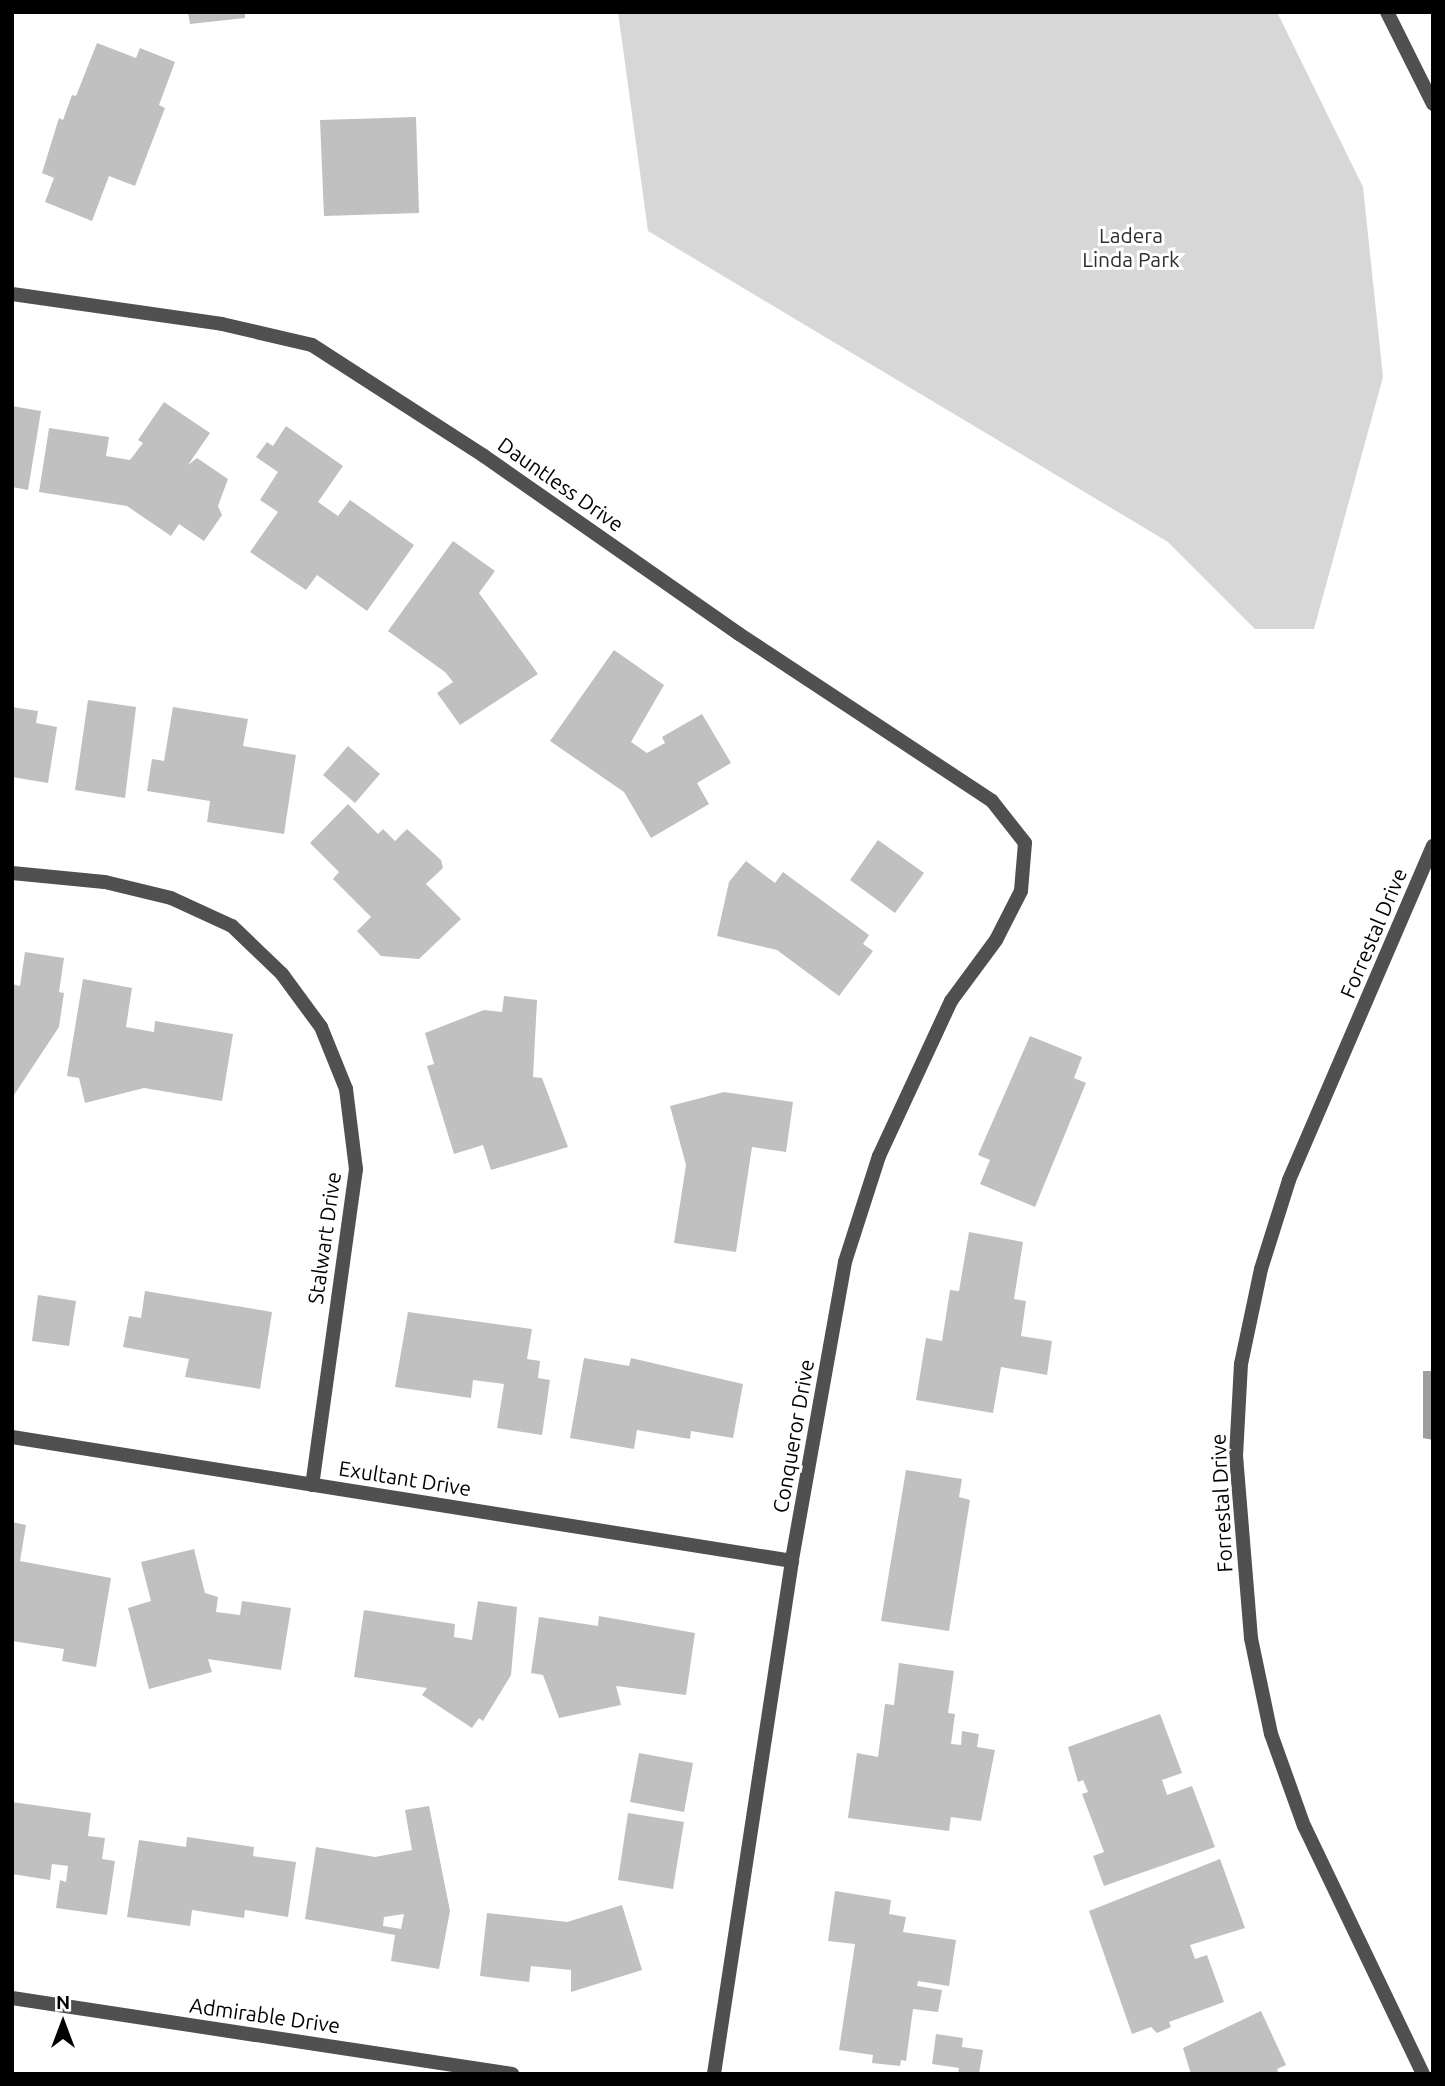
<!DOCTYPE html>
<html>
<head>
<meta charset="utf-8">
<style>
  body { margin:0 }
  #map { position:relative; width:1445px; height:2086px; overflow:hidden; background:#fff; font-family:Ubuntu,sans-serif }
  div>[style] { position:absolute }
  [style*='--x'] { left:calc(var(--x)*1px); top:calc(var(--y)*1px); width:calc(var(--w)*1px); rotate:calc(var(--a)*1deg) }
  .green>* { inset:0; background:#d7d7d7 }
  .water>* { inset:0; background:#9e9e9e }
  .building>* { inset:0; background:#c0c0c0 }
  .minor>* { height:14px; margin:-7px; padding:0 7px; transform-origin:7px; border-radius:7px; background:#505050 }
  span { translate:-50% -50%; white-space:nowrap; text-align:center; line-height:1.15; -webkit-text-stroke:6px #fff; paint-order:stroke }
  .park-label { font-size:21px; color:#2e2e2e }
  .street-label { font-size:21px; color:#000 }
  .frame { position:absolute; inset:0; border:14px solid #000; pointer-events:none }
  .north { position:absolute; left:28px; top:1988px; width:70px; height:70px; -webkit-text-stroke:5px #fff; paint-order:stroke; rotate:0deg; font-size:19px; font-weight:700; line-height:28px; text-align:center; color:#000 }
  .north::after { content:''; display:block; margin:auto; width:24px; height:32px; background:#000; clip-path:polygon(50% 0,100% 100%,50% 72%,0 100%) }
</style>
</head>
<body>
<div id="map">
  <div class="green">
    <i style="clip-path:polygon(618px 12px,1277px 12px,1363px 187px,1383px 377px,1314px 629px,1255px 629px,1168px 542px,648px 231px)"></i>
  </div>
  <div class="water">
    <i style="clip-path:polygon(1423px 1371px,1433px 1371px,1433px 1440px,1423px 1438px)"></i>
  </div>
  <div class="building">
    <i style="clip-path:polygon(188px 12px,245px 12px,245px 18px,190px 24px)"></i>
    <i style="clip-path:polygon(97px 43px,136px 58px,140px 48px,175px 62px,159px 105px,165px 108px,135px 186px,109px 176px,92px 221px,45px 202px,54px 178px,42px 173px,59px 118px,63px 120px,72px 95px,76px 96px)"></i>
    <i style="clip-path:polygon(416px 117px,419px 213px,324px 216px,320px 120px)"></i>
    <i style="clip-path:polygon(164px 402px,210px 433px,188px 465px,197px 458px,228px 479px,218px 506px,222px 515px,204px 541px,179px 524px,171px 536px,127px 506px,39px 492px,49px 428px,109px 437px,106px 456px,130px 460px,143px 443px,138px 440px)"></i>
    <i style="clip-path:polygon(12px 406px,41px 411px,28px 490px,12px 487px)"></i>
    <i style="clip-path:polygon(286px 426px,343px 466px,318px 502px,338px 516px,350px 500px,414px 545px,367px 611px,317px 575px,306px 590px,250px 552px,278px 512px,260px 500px,278px 472px,256px 457px,267px 442px,273px 446px)"></i>
    <i style="clip-path:polygon(453px 541px,495px 571px,479px 593px,538px 674px,460px 725px,437px 693px,453px 682px,445px 672px,388px 631px)"></i>
    <i style="clip-path:polygon(614px 650px,664px 685px,631px 742px,647px 753px,665px 743px,662px 737px,702px 714px,731px 763px,697px 783px,709px 804px,651px 838px,624px 792px,550px 741px)"></i>
    <i style="clip-path:polygon(88px 700px,136px 707px,125px 798px,75px 790px)"></i>
    <i style="clip-path:polygon(12px 707px,38px 711px,36px 723px,57px 727px,48px 783px,12px 777px)"></i>
    <i style="clip-path:polygon(173px 707px,248px 719px,243px 746px,296px 755px,284px 834px,207px 822px,210px 801px,147px 791px,152px 759px,164px 761px)"></i>
    <i style="clip-path:polygon(348px 746px,380px 774px,355px 803px,323px 775px)"></i>
    <i style="clip-path:polygon(348px 804px,378px 834px,383px 829px,395px 841px,407px 829px,441px 860px,443px 868px,426px 884px,461px 919px,419px 959px,381px 956px,357px 931px,371px 917px,333px 879px,339px 872px,310px 843px)"></i>
    <i style="clip-path:polygon(878px 840px,924px 873px,895px 913px,850px 880px)"></i>
    <i style="clip-path:polygon(746px 861px,775px 883px,783px 872px,869px 935px,863px 944px,873px 951px,839px 996px,777px 950px,717px 936px,729px 882px)"></i>
    <i style="clip-path:polygon(25px 952px,64px 958px,59px 992px,64px 993px,59px 1027px,12px 1098px,12px 984px,20px 986px)"></i>
    <i style="clip-path:polygon(83px 979px,132px 988px,126px 1027px,154px 1032px,155px 1021px,233px 1034px,222px 1101px,144px 1088px,85px 1103px,79px 1078px,67px 1076px)"></i>
    <i style="clip-path:polygon(504px 996px,537px 1000px,533px 1077px,542px 1078px,568px 1147px,491px 1170px,483px 1145px,454px 1154px,427px 1066px,434px 1064px,425px 1033px,484px 1010px,502px 1012px)"></i>
    <i style="clip-path:polygon(1030px 1036px,1082px 1057px,1074px 1078px,1086px 1083px,1035px 1207px,980px 1184px,990px 1160px,978px 1155px)"></i>
    <i style="clip-path:polygon(724px 1092px,793px 1102px,786px 1152px,752px 1147px,736px 1252px,674px 1243px,686px 1165px,670px 1106px)"></i>
    <i style="clip-path:polygon(969px 1232px,1023px 1242px,1014px 1299px,1026px 1301px,1021px 1336px,1052px 1341px,1047px 1375px,1001px 1367px,993px 1413px,916px 1400px,926px 1338px,942px 1341px,950px 1290px,959px 1291px)"></i>
    <i style="clip-path:polygon(145px 1291px,272px 1312px,260px 1389px,185px 1377px,189px 1359px,123px 1347px,129px 1316px,141px 1318px)"></i>
    <i style="clip-path:polygon(38px 1295px,76px 1301px,69px 1346px,32px 1341px)"></i>
    <i style="clip-path:polygon(408px 1312px,532px 1329px,527px 1359px,540px 1361px,538px 1378px,550px 1380px,542px 1435px,497px 1428px,504px 1384px,473px 1380px,471px 1398px,395px 1387px)"></i>
    <i style="clip-path:polygon(584px 1358px,629px 1366px,631px 1358px,743px 1384px,733px 1438px,691px 1431px,690px 1439px,637px 1430px,634px 1449px,570px 1438px)"></i>
    <i style="clip-path:polygon(906px 1470px,962px 1479px,959px 1497px,970px 1500px,949px 1631px,881px 1621px)"></i>
    <i style="clip-path:polygon(12px 1522px,26px 1525px,20px 1561px,111px 1578px,96px 1667px,62px 1661px,64px 1649px,12px 1641px)"></i>
    <i style="clip-path:polygon(194px 1549px,205px 1593px,218px 1597px,216px 1612px,240px 1615px,242px 1601px,291px 1608px,281px 1670px,208px 1659px,212px 1672px,149px 1689px,128px 1608px,151px 1601px,141px 1562px)"></i>
    <i style="clip-path:polygon(478px 1601px,517px 1607px,511px 1675px,483px 1721px,479px 1718px,472px 1728px,422px 1695px,427px 1688px,354px 1677px,364px 1610px,455px 1624px,454px 1637px,472px 1640px)"></i>
    <i style="clip-path:polygon(599px 1616px,695px 1633px,686px 1695px,616px 1686px,621px 1705px,559px 1718px,543px 1675px,531px 1673px,539px 1617px,598px 1626px)"></i>
    <i style="clip-path:polygon(899px 1663px,954px 1671px,948px 1713px,955px 1714px,951px 1744px,961px 1745px,962px 1731px,979px 1734px,977px 1747px,995px 1750px,981px 1821px,951px 1817px,949px 1831px,848px 1818px,857px 1753px,878px 1757px,885px 1704px,894px 1705px)"></i>
    <i style="clip-path:polygon(1160px 1714px,1182px 1773px,1162px 1780px,1167px 1795px,1192px 1786px,1215px 1847px,1104px 1886px,1093px 1856px,1104px 1852px,1082px 1794px,1088px 1792px,1083px 1780px,1078px 1782px,1068px 1747px)"></i>
    <i style="clip-path:polygon(639px 1753px,693px 1763px,684px 1812px,630px 1802px)"></i>
    <i style="clip-path:polygon(12px 1802px,91px 1813px,88px 1836px,105px 1838px,102px 1859px,115px 1861px,107px 1915px,56px 1908px,60px 1880px,66px 1882px,68px 1866px,52px 1864px,50px 1880px,12px 1874px)"></i>
    <i style="clip-path:polygon(evenodd,429px 1806px,450px 1911px,439px 1969px,391px 1961px,395px 1935px,305px 1919px,316px 1847px,375px 1857px,412px 1850px,405px 1810px,429px 1806px,404px 1914px,401px 1929px,383px 1926px,384px 1917px,404px 1914px)"></i>
    <i style="clip-path:polygon(628px 1813px,684px 1822px,673px 1889px,618px 1880px)"></i>
    <i style="clip-path:polygon(187px 1837px,254px 1847px,253px 1856px,296px 1862px,288px 1917px,245px 1910px,244px 1918px,192px 1910px,190px 1926px,127px 1917px,139px 1840px,186px 1847px)"></i>
    <i style="clip-path:polygon(1220px 1859px,1245px 1928px,1190px 1945px,1195px 1959px,1207px 1955px,1224px 2002px,1169px 2022px,1171px 2027px,1157px 2033px,1151px 2027px,1132px 2034px,1089px 1911px)"></i>
    <i style="clip-path:polygon(835px 1891px,891px 1900px,889px 1914px,906px 1917px,903px 1932px,956px 1940px,949px 1986px,918px 1981px,917px 1986px,942px 1990px,938px 2012px,913px 2009px,906px 2061px,901px 2060px,900px 2066px,872px 2063px,873px 2055px,839px 2050px,855px 1944px,828px 1941px)"></i>
    <i style="clip-path:polygon(622px 1905px,642px 1970px,571px 1992px,571px 1970px,531px 1966px,529px 1982px,480px 1976px,487px 1913px,567px 1922px)"></i>
    <i style="clip-path:polygon(1261px 2011px,1286px 2065px,1277px 2069px,1279px 2074px,1191px 2074px,1183px 2048px)"></i>
    <i style="clip-path:polygon(936px 2034px,963px 2038px,962px 2047px,983px 2050px,979px 2074px,958px 2074px,959px 2068px,932px 2064px)"></i>
  </div>
  <div class="minor">
    <i style="--x:1387;--y:12;--w:103;--a:63.4"></i>
    <i style="--x:12;--y:294;--w:212;--a:8.1"></i>
    <i style="--x:222;--y:324;--w:92;--a:13.1"></i>
    <i style="--x:312;--y:345;--w:205;--a:32.8"></i>
    <i style="--x:484;--y:456;--w:311;--a:34.9"></i>
    <i style="--x:739;--y:634;--w:303;--a:33.4"></i>
    <i style="--x:992;--y:801;--w:53;--a:51.8"></i>
    <i style="--x:1025;--y:843;--w:48;--a:94.8"></i>
    <i style="--x:1021;--y:891;--w:55;--a:117"></i>
    <i style="--x:996;--y:940;--w:76;--a:126.4"></i>
    <i style="--x:951;--y:1001;--w:171;--a:114.9"></i>
    <i style="--x:879;--y:1156;--w:111;--a:107.8"></i>
    <i style="--x:845;--y:1262;--w:304;--a:100.1"></i>
    <i style="--x:792;--y:1561;--w:519;--a:98.65"></i>
    <i style="--x:12;--y:873;--w:93;--a:5.5"></i>
    <i style="--x:105;--y:882;--w:68;--a:13.6"></i>
    <i style="--x:171;--y:898;--w:67;--a:24.7"></i>
    <i style="--x:232;--y:926;--w:69;--a:43.8"></i>
    <i style="--x:282;--y:974;--w:66;--a:53.7"></i>
    <i style="--x:321;--y:1027;--w:67;--a:68"></i>
    <i style="--x:346;--y:1089;--w:81;--a:82.9"></i>
    <i style="--x:356;--y:1169;--w:319;--a:97.9"></i>
    <i style="--x:12;--y:1437;--w:790;--a:9.03"></i>
    <i style="--x:12;--y:1998;--w:506;--a:8.64"></i>
    <i style="--x:1423;--y:2074;--w:275;--a:-115.6"></i>
    <i style="--x:1304;--y:1826;--w:98;--a:-109.7"></i>
    <i style="--x:1271;--y:1734;--w:98;--a:-101.8"></i>
    <i style="--x:1251;--y:1638;--w:183;--a:-94.7"></i>
    <i style="--x:1236;--y:1456;--w:92;--a:-86.9"></i>
    <i style="--x:1241;--y:1364;--w:97;--a:-78.1"></i>
    <i style="--x:1261;--y:1269;--w:93;--a:-72.5"></i>
    <i style="--x:1289;--y:1180;--w:364;--a:-66.7"></i>
  </div>
  <div class="park-label">
    <span style="left:1131px;top:247px">Ladera<br>Linda Park</span>
  </div>
  <div class="street-label">
    <span style="left:561px;top:484px;rotate:35deg">Dauntless Drive</span>
    <span style="left:1373px;top:933px;rotate:-67deg">Forrestal Drive</span>
    <span style="left:324px;top:1238px;rotate:-82deg">Stalwart Drive</span>
    <span style="left:793px;top:1436px;rotate:-80deg">Conqueror Drive</span>
    <span style="left:405px;top:1478px;rotate:9deg">Exultant Drive</span>
    <span style="left:1221px;top:1503px;rotate:-93deg">Forrestal Drive</span>
    <span style="left:265px;top:2015px;rotate:8deg">Admirable Drive</span>
  </div>
  <div class="frame"></div>
  <div class="north">N</div>
</div>
</body>
</html>
